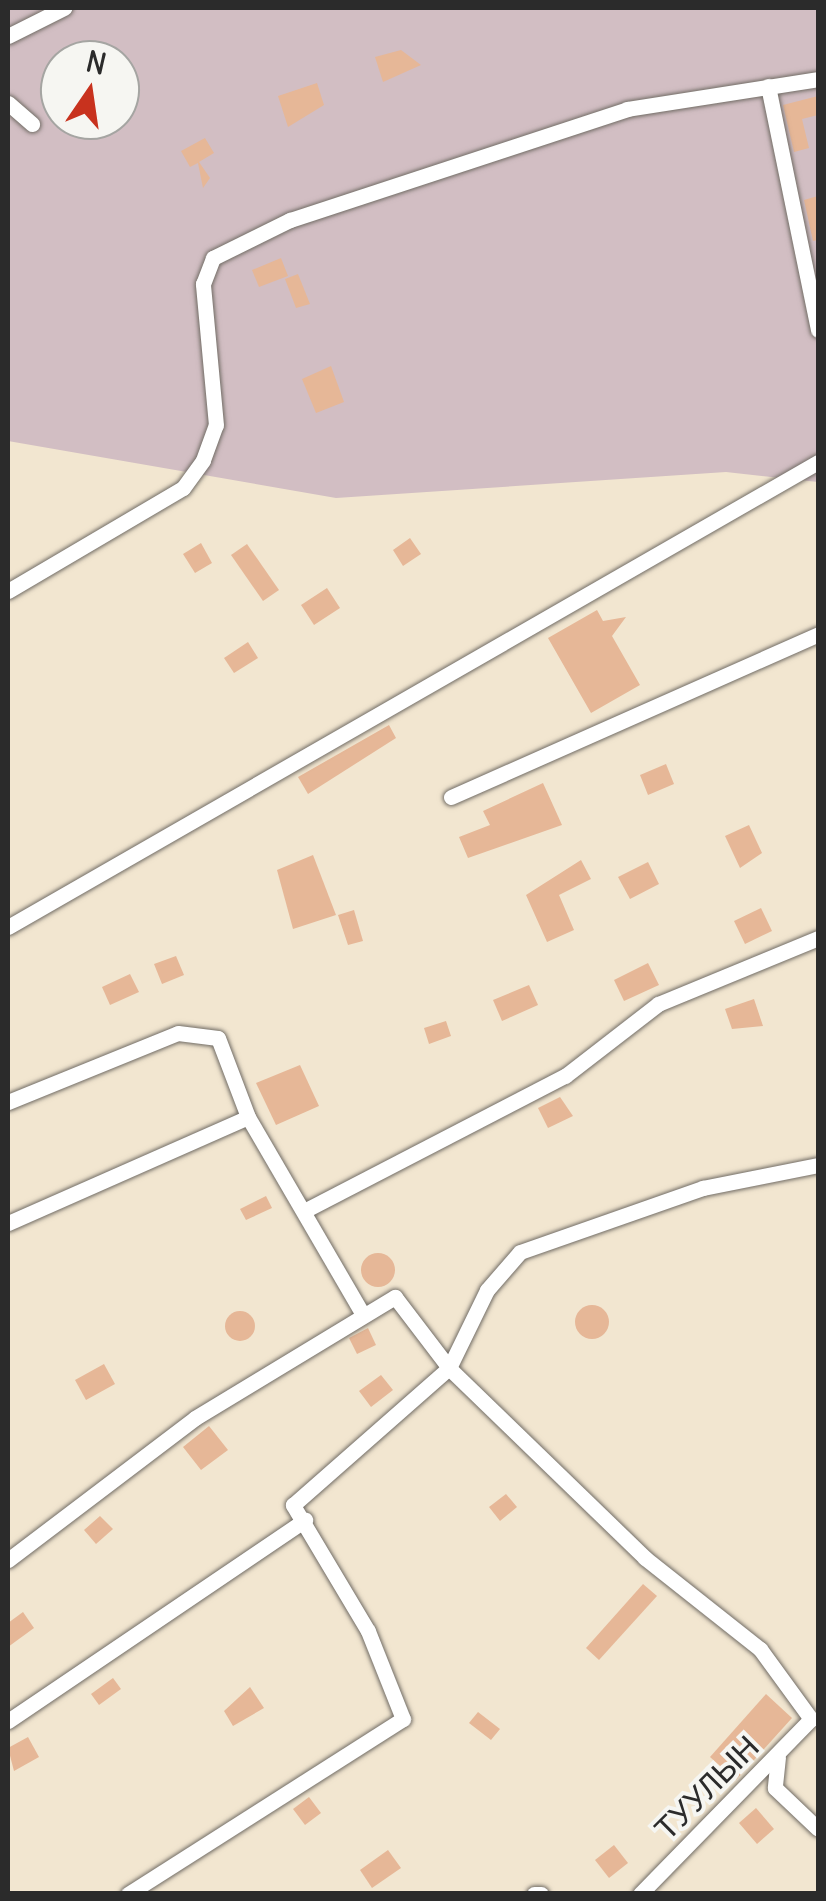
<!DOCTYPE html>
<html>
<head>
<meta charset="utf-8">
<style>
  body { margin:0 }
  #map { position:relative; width:826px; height:1901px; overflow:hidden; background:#f2e6d0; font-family:Delius,sans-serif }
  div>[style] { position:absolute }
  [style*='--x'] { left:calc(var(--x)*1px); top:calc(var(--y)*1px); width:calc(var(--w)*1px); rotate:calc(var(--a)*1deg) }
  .industrial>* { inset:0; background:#d2bec3 }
  .building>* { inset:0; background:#e6b797 }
  .round { border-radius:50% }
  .roads { filter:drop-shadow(0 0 2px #716c65) drop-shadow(0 0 2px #716c65) }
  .street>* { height:15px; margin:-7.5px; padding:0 7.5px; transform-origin:7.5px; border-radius:7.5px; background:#fff }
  span { translate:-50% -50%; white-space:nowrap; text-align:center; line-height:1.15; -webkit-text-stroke:8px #f6f6f2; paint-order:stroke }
  .street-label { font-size:32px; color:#2b2b2b }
  .frame { position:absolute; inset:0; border:10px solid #2b2b2b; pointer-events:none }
  .north { position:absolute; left:40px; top:40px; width:100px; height:100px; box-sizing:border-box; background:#f6f6f2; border:2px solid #a5a5a2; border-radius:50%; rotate:13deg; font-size:28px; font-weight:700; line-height:40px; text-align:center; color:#2b2b2b }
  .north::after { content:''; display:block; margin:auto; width:35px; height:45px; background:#c8321e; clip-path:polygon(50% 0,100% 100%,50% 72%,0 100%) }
</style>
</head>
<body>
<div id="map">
  <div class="industrial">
    <i style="clip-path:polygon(evenodd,8px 8px,818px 8px,818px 482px,726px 472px,336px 498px,8px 441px,8px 8px,60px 60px,120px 60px,120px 120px,60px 120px,60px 60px)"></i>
  </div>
  <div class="building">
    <i style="clip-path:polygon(401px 50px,421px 65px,383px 82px,375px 57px)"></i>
    <i style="clip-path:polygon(317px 83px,324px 105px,288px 127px,278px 96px)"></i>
    <i style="clip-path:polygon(818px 96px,818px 115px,802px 119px,809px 148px,794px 152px,783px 105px)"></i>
    <i style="clip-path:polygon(205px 138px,214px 153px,199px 162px,210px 178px,203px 188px,198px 163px,190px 167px,181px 151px)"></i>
    <i style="clip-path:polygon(818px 196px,818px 240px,813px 241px,804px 200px)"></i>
    <i style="clip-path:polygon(281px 258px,288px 276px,259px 287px,252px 270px)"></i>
    <i style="clip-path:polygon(298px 274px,310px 304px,296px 308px,285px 279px)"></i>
    <i style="clip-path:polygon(331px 366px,344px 402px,316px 413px,302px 379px)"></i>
    <i style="clip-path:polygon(410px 538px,421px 554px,403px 566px,393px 550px)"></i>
    <i style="clip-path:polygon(201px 543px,212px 563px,195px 573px,183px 554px)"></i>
    <i style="clip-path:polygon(247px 544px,279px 590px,263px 601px,231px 555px)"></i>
    <i style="clip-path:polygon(327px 588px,340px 608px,314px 625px,301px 605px)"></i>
    <i style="clip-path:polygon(597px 610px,603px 621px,626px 617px,612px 636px,640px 685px,591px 713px,548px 638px)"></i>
    <i style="clip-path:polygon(248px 642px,258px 658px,234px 673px,224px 658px)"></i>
    <i style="clip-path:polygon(389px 725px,396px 738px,308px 794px,298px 777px)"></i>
    <i style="clip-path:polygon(666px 764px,674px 784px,648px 795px,640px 775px)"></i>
    <i style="clip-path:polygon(543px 783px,562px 825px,468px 858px,459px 837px,490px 825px,483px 811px)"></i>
    <i style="clip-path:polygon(749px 825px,762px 853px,740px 868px,725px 836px)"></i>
    <i style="clip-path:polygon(313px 855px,336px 915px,293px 929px,277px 870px)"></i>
    <i style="clip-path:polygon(581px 860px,591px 879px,559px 895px,574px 930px,547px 942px,526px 895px)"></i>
    <i style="clip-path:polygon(648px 862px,659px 884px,630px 899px,618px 877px)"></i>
    <i style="clip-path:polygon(761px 908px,772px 931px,745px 944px,734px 921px)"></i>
    <i style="clip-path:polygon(354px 910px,363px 941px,348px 945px,338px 915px)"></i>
    <i style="clip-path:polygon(176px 956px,184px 975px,162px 984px,154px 964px)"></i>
    <i style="clip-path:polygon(648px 963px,659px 985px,624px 1001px,614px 980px)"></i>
    <i style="clip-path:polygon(130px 974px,139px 992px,110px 1005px,102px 987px)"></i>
    <i style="clip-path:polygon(529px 985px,538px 1005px,502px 1021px,493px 1000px)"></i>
    <i style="clip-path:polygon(754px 999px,763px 1026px,732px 1029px,725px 1009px)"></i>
    <i style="clip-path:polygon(446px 1021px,451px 1036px,429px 1044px,424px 1028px)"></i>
    <i style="clip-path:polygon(300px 1065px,319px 1106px,276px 1125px,256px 1083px)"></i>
    <i style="clip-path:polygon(560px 1097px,573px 1116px,548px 1128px,538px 1108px)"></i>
    <i style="clip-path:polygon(266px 1196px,272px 1208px,246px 1220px,240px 1209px)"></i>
    <i class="round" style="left:361px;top:1253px;width:34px;height:34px"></i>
    <i class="round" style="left:575px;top:1305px;width:34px;height:34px"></i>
    <i class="round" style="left:225px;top:1311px;width:30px;height:30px"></i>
    <i style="clip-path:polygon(368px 1328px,376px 1345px,357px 1354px,349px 1338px)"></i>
    <i style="clip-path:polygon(104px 1364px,115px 1384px,86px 1400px,75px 1380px)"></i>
    <i style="clip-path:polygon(381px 1375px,393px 1390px,371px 1407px,359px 1391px)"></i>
    <i style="clip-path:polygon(209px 1426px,228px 1450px,201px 1470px,183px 1447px)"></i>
    <i style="clip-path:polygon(506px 1494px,517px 1507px,500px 1521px,489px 1507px)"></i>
    <i style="clip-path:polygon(100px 1516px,113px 1529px,96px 1544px,84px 1530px)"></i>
    <i style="clip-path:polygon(643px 1584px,657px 1596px,599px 1660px,586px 1648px)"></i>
    <i style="clip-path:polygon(23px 1612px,34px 1628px,8px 1647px,8px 1623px)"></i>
    <i style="clip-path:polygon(113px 1678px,121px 1689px,99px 1705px,91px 1694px)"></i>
    <i style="clip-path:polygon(250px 1687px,264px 1708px,233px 1726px,224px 1711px)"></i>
    <i style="clip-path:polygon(766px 1694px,792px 1718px,736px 1780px,710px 1757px)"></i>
    <i style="clip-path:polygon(478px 1712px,500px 1729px,491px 1740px,469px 1723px)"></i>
    <i style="clip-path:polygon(28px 1737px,39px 1757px,14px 1771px,8px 1748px)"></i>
    <i style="clip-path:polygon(309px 1797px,321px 1813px,305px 1825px,293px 1809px)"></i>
    <i style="clip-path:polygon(756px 1808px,774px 1829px,757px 1844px,739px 1823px)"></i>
    <i style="clip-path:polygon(614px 1845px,628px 1863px,609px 1878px,595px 1860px)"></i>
    <i style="clip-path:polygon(388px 1850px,401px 1868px,372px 1888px,360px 1870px)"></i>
  </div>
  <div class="roads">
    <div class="street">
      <i style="--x:8;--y:36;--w:63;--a:-26.6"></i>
      <i style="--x:768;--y:86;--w:249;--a:78.4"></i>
      <i style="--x:8;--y:103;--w:32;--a:41"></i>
      <i style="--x:8;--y:591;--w:203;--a:-30.5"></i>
      <i style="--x:183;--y:488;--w:34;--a:-54"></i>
      <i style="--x:203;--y:460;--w:37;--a:-70"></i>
      <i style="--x:216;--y:425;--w:142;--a:-95.3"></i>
      <i style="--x:203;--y:284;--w:28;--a:-69"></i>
      <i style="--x:213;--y:258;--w:86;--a:-26.3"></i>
      <i style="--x:290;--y:220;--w:355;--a:-18.2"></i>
      <i style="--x:627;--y:109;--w:193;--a:-8.9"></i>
      <i style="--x:451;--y:797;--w:402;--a:-23.9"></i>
      <i style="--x:8;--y:927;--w:934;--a:-29.86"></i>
      <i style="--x:8;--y:1102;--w:183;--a:-22.1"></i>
      <i style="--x:178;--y:1033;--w:40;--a:7.1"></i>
      <i style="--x:218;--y:1038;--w:85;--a:69.2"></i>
      <i style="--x:248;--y:1117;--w:227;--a:59.8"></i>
      <i style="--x:306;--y:1210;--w:292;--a:-27.4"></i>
      <i style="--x:565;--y:1076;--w:118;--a:-37.7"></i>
      <i style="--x:658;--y:1004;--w:173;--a:-22.4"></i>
      <i style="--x:8;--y:1223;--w:262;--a:-23.8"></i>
      <i style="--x:8;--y:1560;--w:235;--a:-37.2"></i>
      <i style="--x:195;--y:1418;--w:234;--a:-31.2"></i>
      <i style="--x:395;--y:1297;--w:89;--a:52.7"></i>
      <i style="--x:449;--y:1368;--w:273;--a:44.1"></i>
      <i style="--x:645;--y:1558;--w:147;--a:38.4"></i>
      <i style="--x:760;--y:1649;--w:87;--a:53.9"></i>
      <i style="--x:8;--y:1721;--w:359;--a:-34.1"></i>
      <i style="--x:778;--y:1757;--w:31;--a:96"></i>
      <i style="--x:775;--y:1788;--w:59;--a:43.6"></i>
      <i style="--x:128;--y:1894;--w:326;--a:-32.5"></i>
      <i style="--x:403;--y:1719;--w:95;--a:-111.7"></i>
      <i style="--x:368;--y:1631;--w:147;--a:-120.8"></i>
      <i style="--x:293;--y:1505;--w:208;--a:-41.3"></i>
      <i style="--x:449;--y:1368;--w:87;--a:-64"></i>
      <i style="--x:487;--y:1290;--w:50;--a:-49"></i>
      <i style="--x:520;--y:1252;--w:194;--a:-19.3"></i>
      <i style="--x:703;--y:1188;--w:117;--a:-11.3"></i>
      <i style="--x:534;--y:1894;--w:7;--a:0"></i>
      <i style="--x:640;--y:1894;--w:245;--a:-45.7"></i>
    </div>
  </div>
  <div class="street-label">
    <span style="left:707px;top:1788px;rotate:-45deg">ТУУЛЫН</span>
  </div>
  <div class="frame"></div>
  <div class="north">N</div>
</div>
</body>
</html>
